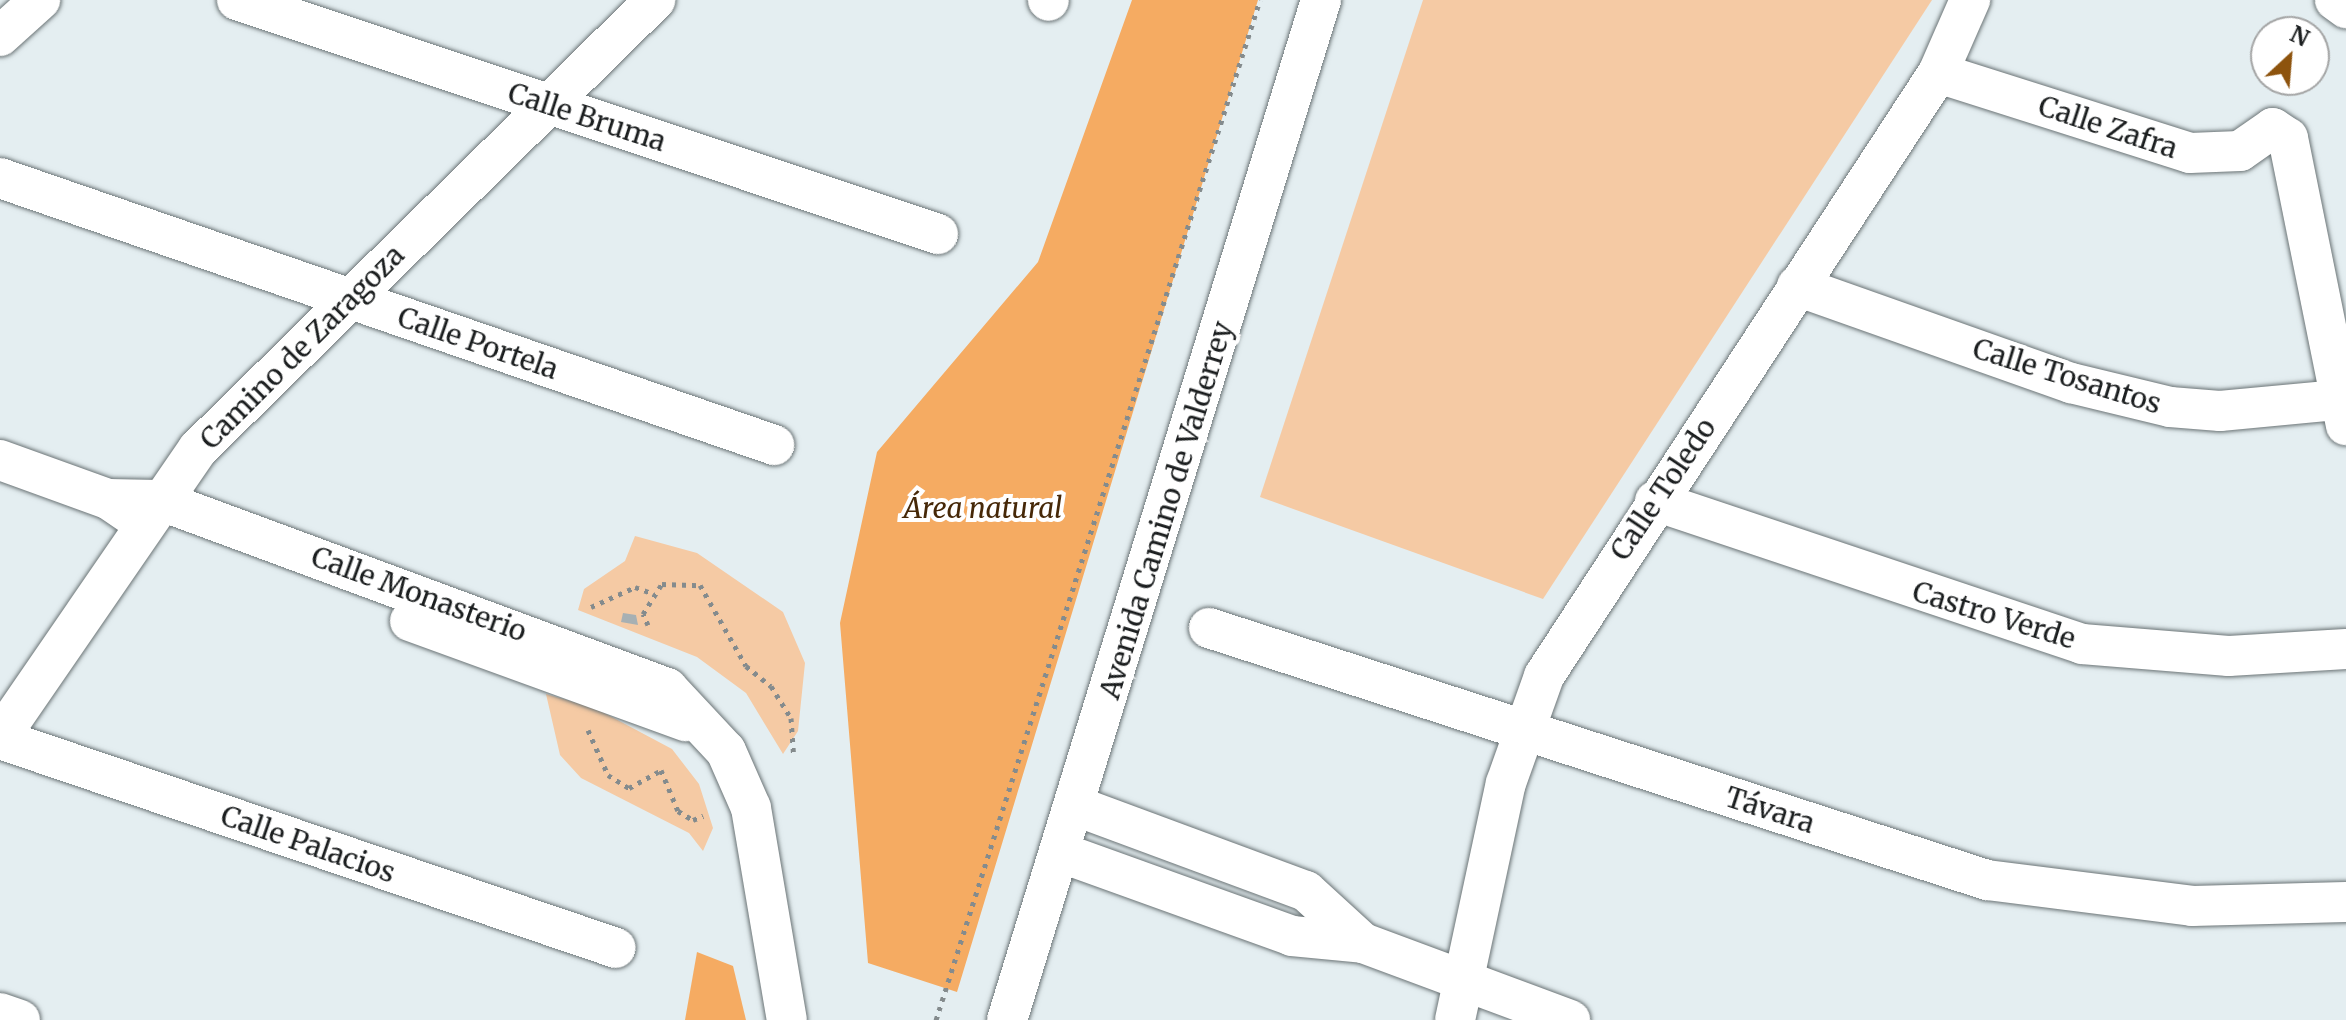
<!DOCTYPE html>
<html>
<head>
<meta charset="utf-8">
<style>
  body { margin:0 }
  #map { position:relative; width:2346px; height:1020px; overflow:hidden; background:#e4eef1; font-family:Merriweather,serif }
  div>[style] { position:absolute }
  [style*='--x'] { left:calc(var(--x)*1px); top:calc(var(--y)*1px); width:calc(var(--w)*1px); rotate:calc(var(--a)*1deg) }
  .green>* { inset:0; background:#f5caa4 }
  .forest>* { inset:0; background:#f5ab62 }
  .building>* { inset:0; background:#a7b0b3 }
  .path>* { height:5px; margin-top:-2.5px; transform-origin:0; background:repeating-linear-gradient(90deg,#848b8d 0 4px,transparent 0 10px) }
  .roads { filter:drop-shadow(0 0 2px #6b7476) drop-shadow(0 0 2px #6b7476) }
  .street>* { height:40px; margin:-20px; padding:0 20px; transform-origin:20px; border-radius:20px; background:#fff }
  span { translate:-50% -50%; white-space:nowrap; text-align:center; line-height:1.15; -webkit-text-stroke:8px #fff; paint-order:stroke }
  .street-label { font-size:28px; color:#1b1e1f }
  .park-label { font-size:28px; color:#462808; font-style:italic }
  .north { position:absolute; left:2250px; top:16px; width:80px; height:80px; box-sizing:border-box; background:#fff; border:2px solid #a4a5a5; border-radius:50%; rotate:26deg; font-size:22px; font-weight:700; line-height:32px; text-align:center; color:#1b1e1f }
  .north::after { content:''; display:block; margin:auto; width:28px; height:36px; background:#8d530d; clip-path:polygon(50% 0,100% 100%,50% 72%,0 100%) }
</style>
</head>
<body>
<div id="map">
  <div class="green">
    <i style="clip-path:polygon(1423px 0,1932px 0,1543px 599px,1260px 497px)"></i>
    <i style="clip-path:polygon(635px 536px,697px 553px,783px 612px,805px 663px,798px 731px,783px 754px,746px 693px,697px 657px,578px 610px,584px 589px,625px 561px)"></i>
    <i style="clip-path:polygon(546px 694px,595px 708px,672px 749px,699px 784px,713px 828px,703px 851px,689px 833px,581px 778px,560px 755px)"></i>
  </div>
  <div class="forest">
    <i style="clip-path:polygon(1132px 0,1258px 0,957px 992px,868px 963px,840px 623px,877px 452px,1038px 262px)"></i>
    <i style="clip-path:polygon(697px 952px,733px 966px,746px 1020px,685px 1020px)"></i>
  </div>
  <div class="building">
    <i style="clip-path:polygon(623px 613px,636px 615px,638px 625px,621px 622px)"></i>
  </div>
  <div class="path">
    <i style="--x:591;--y:607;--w:48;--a:-24.4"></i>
    <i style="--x:635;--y:587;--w:20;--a:20"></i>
    <i style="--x:648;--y:625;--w:12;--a:-114"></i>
    <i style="--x:643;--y:614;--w:36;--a:-58"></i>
    <i style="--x:662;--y:584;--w:38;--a:2"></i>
    <i style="--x:700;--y:585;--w:93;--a:60.4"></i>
    <i style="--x:746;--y:666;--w:32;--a:39"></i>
    <i style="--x:771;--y:686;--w:38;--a:58"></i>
    <i style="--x:791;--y:718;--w:39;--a:86"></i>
    <i style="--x:588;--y:730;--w:49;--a:66"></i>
    <i style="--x:608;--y:775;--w:25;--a:32"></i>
    <i style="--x:629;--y:788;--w:37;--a:-29"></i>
    <i style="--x:661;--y:770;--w:44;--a:67.5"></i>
    <i style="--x:678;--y:811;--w:17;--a:31"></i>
    <i style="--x:693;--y:820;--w:11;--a:-22"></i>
    <i style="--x:936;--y:1020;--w:1070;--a:-72.38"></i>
  </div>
  <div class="roads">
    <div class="street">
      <i style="--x:237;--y:0;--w:739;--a:18.46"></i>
      <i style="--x:1048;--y:0;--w:1;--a:45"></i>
      <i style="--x:2335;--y:0;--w:14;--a:36"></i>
      <i style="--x:0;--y:36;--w:54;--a:-42"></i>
      <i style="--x:1938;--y:73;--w:264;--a:17.6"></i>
      <i style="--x:2190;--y:153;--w:50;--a:-2.3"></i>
      <i style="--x:2240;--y:151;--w:40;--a:-34.9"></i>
      <i style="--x:2273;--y:128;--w:18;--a:34"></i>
      <i style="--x:2288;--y:138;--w:293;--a:78.6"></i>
      <i style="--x:0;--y:178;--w:819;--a:19.03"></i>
      <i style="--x:1797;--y:286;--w:291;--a:19.5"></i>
      <i style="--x:2071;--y:383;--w:102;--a:13.6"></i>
      <i style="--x:2170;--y:407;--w:50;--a:4.6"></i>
      <i style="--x:2220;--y:411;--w:127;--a:-5.4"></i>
      <i style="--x:0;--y:460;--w:115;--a:19.9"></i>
      <i style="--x:108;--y:499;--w:27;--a:34"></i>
      <i style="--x:108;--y:499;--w:51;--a:1.1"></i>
      <i style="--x:159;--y:500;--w:542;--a:20.31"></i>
      <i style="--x:667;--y:688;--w:86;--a:46.9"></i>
      <i style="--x:726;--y:751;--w:62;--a:66.3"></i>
      <i style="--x:751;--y:808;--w:215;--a:80.4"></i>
      <i style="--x:1655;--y:501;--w:450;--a:18.5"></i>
      <i style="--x:2082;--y:644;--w:147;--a:4.7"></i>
      <i style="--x:2229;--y:656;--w:117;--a:-3.4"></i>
      <i style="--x:410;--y:621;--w:293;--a:20"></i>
      <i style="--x:1209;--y:628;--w:818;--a:17.95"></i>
      <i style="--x:1987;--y:880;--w:207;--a:7.2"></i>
      <i style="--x:2192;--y:906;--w:154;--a:-1.5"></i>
      <i style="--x:0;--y:737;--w:349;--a:-55.5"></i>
      <i style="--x:198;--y:449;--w:641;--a:-44.49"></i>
      <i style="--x:0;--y:739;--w:650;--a:18.74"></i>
      <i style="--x:1076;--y:806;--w:245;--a:20.3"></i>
      <i style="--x:1306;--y:891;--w:77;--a:42.4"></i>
      <i style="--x:1062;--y:853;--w:245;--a:19.8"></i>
      <i style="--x:1292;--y:936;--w:71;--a:5.6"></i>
      <i style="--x:1363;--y:943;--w:221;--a:20.4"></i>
      <i style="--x:0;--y:1013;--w:21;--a:19"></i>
      <i style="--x:1007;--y:1020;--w:1067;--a:-72.89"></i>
      <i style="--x:1455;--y:1020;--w:242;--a:-77.9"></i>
      <i style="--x:1506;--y:783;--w:114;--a:-70.4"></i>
      <i style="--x:1544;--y:676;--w:720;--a:-56.84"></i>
      <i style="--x:1938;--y:73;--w:80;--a:-66.3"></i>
    </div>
  </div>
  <div class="street-label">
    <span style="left:587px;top:117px;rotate:18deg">Calle Bruma</span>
    <span style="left:2108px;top:127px;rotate:18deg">Calle Zafra</span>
    <span style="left:478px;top:343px;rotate:19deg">Calle Portela</span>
    <span style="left:302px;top:347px;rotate:-45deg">Camino de Zaragoza</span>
    <span style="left:2067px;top:376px;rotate:17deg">Calle Tosantos</span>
    <span style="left:1663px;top:489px;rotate:-56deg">Calle Toledo</span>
    <span style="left:1166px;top:510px;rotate:-73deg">Avenida Camino de Valderrey</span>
    <span style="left:419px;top:594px;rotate:20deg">Calle Monasterio</span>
    <span style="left:1994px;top:615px;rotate:17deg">Castro Verde</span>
    <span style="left:1770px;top:810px;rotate:18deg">Távara</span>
    <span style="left:308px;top:844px;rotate:19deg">Calle Palacios</span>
  </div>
  <div class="park-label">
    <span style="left:983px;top:508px">Área natural</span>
  </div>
  <div class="north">N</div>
</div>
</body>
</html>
